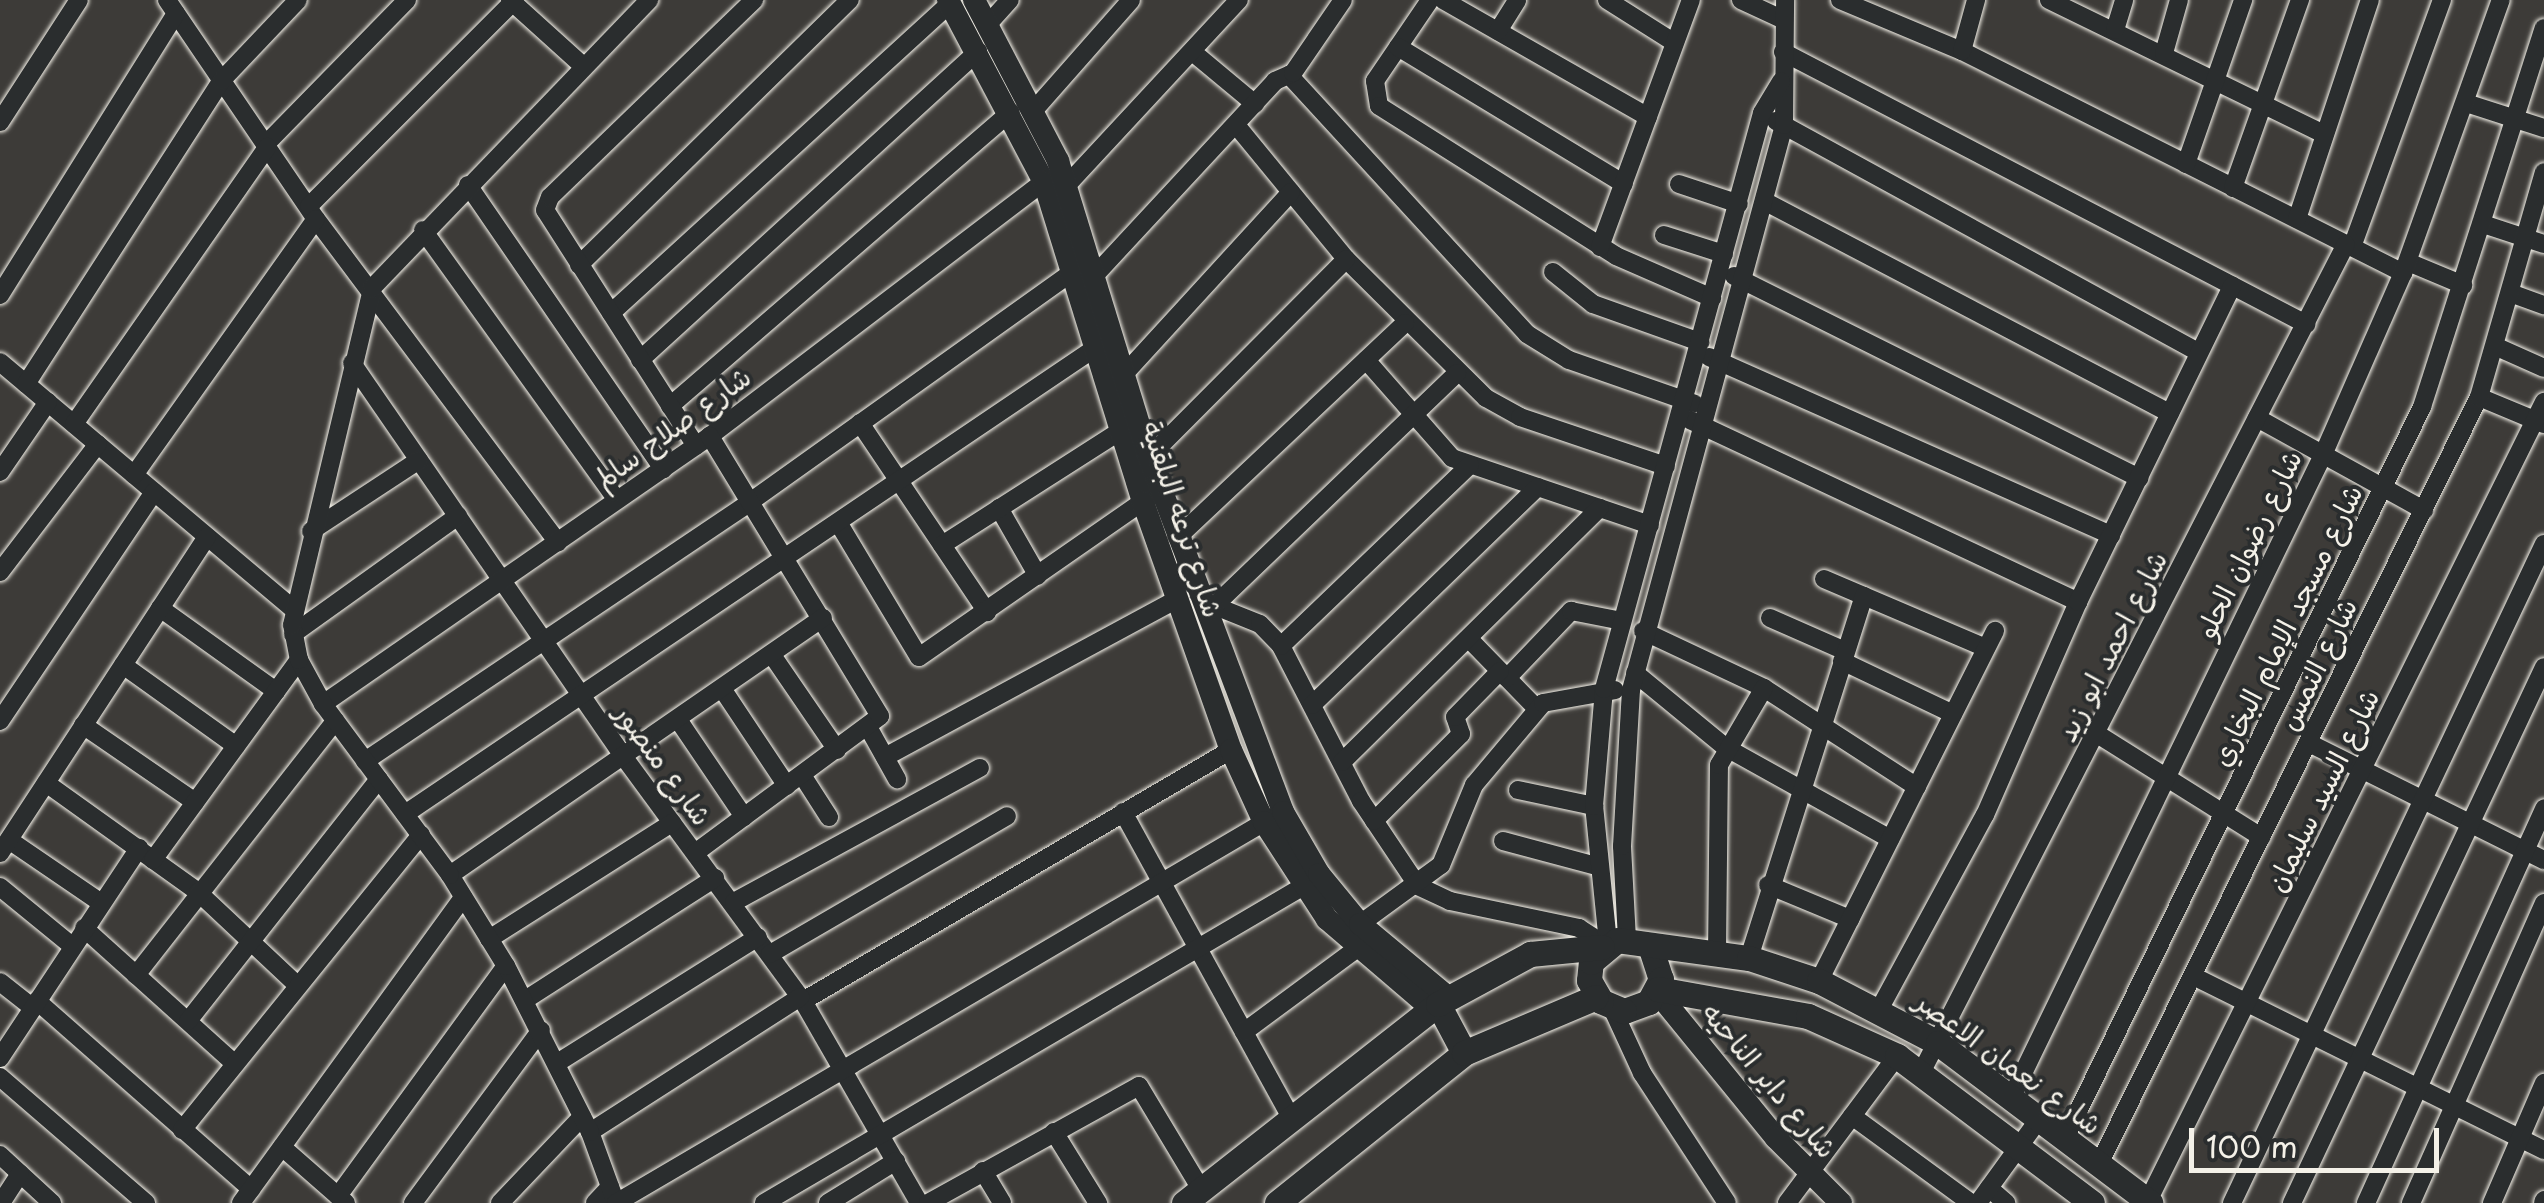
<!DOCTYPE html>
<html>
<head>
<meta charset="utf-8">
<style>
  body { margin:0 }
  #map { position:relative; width:2544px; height:1203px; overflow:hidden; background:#3d3b38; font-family:"Playpen Sans","Playpen Sans Arabic",sans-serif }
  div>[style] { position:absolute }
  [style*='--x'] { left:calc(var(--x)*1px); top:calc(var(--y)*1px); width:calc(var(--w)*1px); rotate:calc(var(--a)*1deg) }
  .roads { filter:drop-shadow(0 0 2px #f4f1e8) drop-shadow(0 0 2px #f4f1e8) }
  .minor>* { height:18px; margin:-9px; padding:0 9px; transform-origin:9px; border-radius:9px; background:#2a2d2e }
  .tertiary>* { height:22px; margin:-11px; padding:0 11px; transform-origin:11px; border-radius:11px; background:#2a2d2e }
  .secondary>* { height:25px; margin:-12.5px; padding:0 12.5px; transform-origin:12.5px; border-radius:12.5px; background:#2a2d2e }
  span { translate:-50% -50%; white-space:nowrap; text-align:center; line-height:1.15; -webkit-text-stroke:8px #2a2d2e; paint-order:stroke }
  .street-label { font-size:28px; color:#f4f1e8 }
  .scale { position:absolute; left:2189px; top:1128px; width:250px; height:45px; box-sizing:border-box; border:5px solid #f4f1e8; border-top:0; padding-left:12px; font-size:30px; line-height:35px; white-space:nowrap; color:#f4f1e8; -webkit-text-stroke:8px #2a2d2e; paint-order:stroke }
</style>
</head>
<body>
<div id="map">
  <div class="roads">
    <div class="minor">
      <i style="--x:167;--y:0;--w:265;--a:55.8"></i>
      <i style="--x:316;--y:219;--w:404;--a:53.2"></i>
      <i style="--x:510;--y:0;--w:97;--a:42.1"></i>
      <i style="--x:1430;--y:0;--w:98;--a:124.2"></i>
      <i style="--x:1375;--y:81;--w:25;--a:81"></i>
      <i style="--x:1379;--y:106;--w:280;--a:32.3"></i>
      <i style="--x:1616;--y:256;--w:105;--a:23.6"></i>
      <i style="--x:1443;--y:0;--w:236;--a:29.7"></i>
      <i style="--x:1607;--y:0;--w:80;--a:32.3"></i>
      <i style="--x:1741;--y:0;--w:47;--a:24.9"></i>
      <i style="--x:1840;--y:0;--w:132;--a:22.7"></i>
      <i style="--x:1962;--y:51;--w:494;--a:26.7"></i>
      <i style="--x:2049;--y:0;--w:306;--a:26"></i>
      <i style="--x:989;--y:23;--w:31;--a:-48"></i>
      <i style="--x:2115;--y:30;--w:31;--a:-73"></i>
      <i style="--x:1498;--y:31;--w:36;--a:-58"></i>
      <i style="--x:1398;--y:47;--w:264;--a:31.2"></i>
      <i style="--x:1962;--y:51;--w:53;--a:-74.6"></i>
      <i style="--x:1783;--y:52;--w:590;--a:27.48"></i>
      <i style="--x:2164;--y:53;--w:55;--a:-74.2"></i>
      <i style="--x:1195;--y:54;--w:78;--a:39.8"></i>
      <i style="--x:1289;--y:75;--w:352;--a:47.4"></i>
      <i style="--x:1527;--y:334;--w:49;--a:31.8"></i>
      <i style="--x:1569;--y:360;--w:133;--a:19.2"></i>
      <i style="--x:2466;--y:103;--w:82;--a:17.8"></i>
      <i style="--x:1035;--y:109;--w:145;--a:-48.6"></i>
      <i style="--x:1776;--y:121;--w:482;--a:28.7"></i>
      <i style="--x:0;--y:122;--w:145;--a:-57.1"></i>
      <i style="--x:1236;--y:125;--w:173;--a:50.6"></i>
      <i style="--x:1346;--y:259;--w:197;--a:44.8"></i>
      <i style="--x:1486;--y:398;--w:39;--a:29"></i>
      <i style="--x:1520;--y:417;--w:154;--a:18.6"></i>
      <i style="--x:265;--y:145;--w:203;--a:-45.6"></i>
      <i style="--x:2186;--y:164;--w:174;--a:-70.8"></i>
      <i style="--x:1679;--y:184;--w:63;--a:18.4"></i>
      <i style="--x:468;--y:185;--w:345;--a:55.5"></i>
      <i style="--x:1066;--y:186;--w:254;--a:-47.1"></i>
      <i style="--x:2233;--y:188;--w:200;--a:-70.4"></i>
      <i style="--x:1764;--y:201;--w:458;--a:27.6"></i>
      <i style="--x:309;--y:206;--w:291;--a:-45"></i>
      <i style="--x:2297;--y:219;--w:231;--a:-71.6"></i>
      <i style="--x:2483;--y:224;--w:64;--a:18.2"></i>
      <i style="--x:423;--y:230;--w:332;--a:54.3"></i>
      <i style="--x:1664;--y:235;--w:63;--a:17.6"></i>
      <i style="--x:1600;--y:247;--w:263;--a:-69.8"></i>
      <i style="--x:2352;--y:247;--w:263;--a:-70"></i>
      <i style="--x:2408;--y:262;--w:60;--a:22.7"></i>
      <i style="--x:579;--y:265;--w:379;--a:-44.4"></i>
      <i style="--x:1553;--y:272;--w:51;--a:38.7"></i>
      <i style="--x:1593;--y:304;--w:114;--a:19.6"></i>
      <i style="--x:1095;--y:275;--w:265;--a:-47.1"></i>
      <i style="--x:1275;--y:81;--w:20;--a:-24"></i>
      <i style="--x:1293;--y:73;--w:88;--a:-55.6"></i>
      <i style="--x:1734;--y:276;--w:453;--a:26.5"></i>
      <i style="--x:2513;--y:294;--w:33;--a:20"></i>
      <i style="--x:0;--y:295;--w:332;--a:-58"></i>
      <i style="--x:611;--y:313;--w:459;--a:-42.4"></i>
      <i style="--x:2497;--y:347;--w:51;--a:24.1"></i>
      <i style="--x:1709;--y:357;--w:440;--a:23.9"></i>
      <i style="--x:640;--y:360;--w:458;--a:-42.4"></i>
      <i style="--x:1366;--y:360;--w:130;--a:48.7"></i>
      <i style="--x:1452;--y:458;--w:209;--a:18.7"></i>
      <i style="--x:0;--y:362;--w:383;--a:40.1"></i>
      <i style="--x:352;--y:363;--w:482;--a:55.4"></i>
      <i style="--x:626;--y:760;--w:299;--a:53.7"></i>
      <i style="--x:803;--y:1001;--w:233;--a:60.1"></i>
      <i style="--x:1116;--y:383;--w:259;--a:-47.5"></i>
      <i style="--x:26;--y:384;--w:362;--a:-57.2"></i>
      <i style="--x:222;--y:80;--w:110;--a:-46.5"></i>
      <i style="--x:2479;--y:397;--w:70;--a:22.6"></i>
      <i style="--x:670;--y:406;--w:450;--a:-40.8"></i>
      <i style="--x:2257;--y:418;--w:191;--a:28.9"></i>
      <i style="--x:1690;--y:420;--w:429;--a:25.1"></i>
      <i style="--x:860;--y:423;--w:228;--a:56.1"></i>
      <i style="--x:74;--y:424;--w:338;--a:-55.1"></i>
      <i style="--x:696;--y:446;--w:280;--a:-122.6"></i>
      <i style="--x:545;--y:210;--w:14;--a:-69"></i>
      <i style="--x:550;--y:197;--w:284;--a:-44"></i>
      <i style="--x:1149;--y:457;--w:279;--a:-45.1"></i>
      <i style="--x:0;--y:472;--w:85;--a:-55.6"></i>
      <i style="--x:134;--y:475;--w:314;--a:-54.6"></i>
      <i style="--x:999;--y:508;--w:78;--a:60.2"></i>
      <i style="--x:839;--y:524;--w:155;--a:59"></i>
      <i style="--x:919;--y:657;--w:282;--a:-34.8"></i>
      <i style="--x:311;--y:531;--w:129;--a:-33.3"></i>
      <i style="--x:1178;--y:537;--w:312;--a:-43.3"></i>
      <i style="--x:942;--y:545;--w:214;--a:-32.6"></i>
      <i style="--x:0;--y:572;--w:161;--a:-52.6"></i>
      <i style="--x:1824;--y:579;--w:176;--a:23.1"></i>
      <i style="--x:1215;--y:606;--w:48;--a:21.8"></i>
      <i style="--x:1260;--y:624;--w:30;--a:46"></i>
      <i style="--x:1281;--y:646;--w:174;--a:62.7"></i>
      <i style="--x:1361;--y:801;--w:102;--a:56.2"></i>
      <i style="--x:1418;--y:886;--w:35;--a:25"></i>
      <i style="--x:1450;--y:901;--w:132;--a:11.8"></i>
      <i style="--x:1579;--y:928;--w:31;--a:33"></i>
      <i style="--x:160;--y:608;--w:143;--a:35.6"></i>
      <i style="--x:1211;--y:609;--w:341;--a:-43.8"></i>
      <i style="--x:1770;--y:618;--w:82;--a:23.7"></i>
      <i style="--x:1643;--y:631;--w:134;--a:25.2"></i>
      <i style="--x:1764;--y:688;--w:182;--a:32.9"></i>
      <i style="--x:293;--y:634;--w:203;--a:-35.6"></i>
      <i style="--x:1470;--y:640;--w:96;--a:45.8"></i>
      <i style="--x:1281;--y:646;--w:262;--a:-43.8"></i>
      <i style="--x:772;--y:655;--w:115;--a:55.6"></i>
      <i style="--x:1842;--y:661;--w:123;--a:25.5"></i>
      <i style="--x:123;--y:665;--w:139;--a:35.6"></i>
      <i style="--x:1635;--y:673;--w:117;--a:39.4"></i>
      <i style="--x:1725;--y:747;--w:189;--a:29.1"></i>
      <i style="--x:1507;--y:678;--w:93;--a:-46.3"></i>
      <i style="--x:1571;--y:611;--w:52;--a:11.1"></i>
      <i style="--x:723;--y:690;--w:115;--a:56.3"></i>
      <i style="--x:323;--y:704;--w:471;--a:-34.7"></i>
      <i style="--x:710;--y:436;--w:420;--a:-37.3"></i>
      <i style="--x:1312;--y:705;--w:314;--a:-44"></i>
      <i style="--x:0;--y:721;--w:276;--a:-56.1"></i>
      <i style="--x:679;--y:721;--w:116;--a:55.9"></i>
      <i style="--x:83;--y:725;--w:136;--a:34.5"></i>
      <i style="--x:868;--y:727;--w:60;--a:60.9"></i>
      <i style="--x:2097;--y:734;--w:194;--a:32.1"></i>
      <i style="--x:2309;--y:743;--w:263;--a:26.5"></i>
      <i style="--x:885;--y:757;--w:332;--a:-28.4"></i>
      <i style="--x:365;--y:761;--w:464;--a:-33.9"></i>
      <i style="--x:750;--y:502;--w:396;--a:-35.5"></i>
      <i style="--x:1342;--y:762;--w:362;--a:-44.6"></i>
      <i style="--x:802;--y:775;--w:50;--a:57.3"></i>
      <i style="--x:46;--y:783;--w:187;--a:35.6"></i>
      <i style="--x:198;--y:892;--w:137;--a:43.2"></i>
      <i style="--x:1518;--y:790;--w:78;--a:11.9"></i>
      <i style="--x:1123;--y:812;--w:349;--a:61.2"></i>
      <i style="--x:405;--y:814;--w:836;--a:-34.03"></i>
      <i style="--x:1374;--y:821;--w:123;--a:-45"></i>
      <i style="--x:1461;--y:734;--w:18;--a:-109"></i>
      <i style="--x:1455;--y:717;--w:64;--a:-45.6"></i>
      <i style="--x:9;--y:840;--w:110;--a:34.3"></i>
      <i style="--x:1503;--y:841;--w:100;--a:15"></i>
      <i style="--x:0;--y:853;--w:378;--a:-56.8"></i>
      <i style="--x:695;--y:853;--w:230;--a:-36.5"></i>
      <i style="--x:880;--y:716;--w:328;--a:-121.3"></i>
      <i style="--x:153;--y:860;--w:248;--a:-53.9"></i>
      <i style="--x:450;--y:875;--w:453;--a:-34.6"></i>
      <i style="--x:1768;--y:885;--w:89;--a:22.5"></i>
      <i style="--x:0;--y:887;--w:93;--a:39.3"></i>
      <i style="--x:734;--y:902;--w:280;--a:-28.6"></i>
      <i style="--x:1360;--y:924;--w:100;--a:-36.1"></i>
      <i style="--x:1441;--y:865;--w:87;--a:-67.6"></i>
      <i style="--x:1474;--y:785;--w:107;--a:-49.9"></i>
      <i style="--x:1543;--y:703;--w:73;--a:-10.2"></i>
      <i style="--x:84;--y:928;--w:203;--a:42"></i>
      <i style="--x:489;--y:939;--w:217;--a:-32.4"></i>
      <i style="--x:1627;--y:939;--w:93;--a:-93.1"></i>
      <i style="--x:1622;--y:846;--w:156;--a:-86.7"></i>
      <i style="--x:1631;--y:690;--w:585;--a:-74.85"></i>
      <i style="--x:1784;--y:125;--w:125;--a:-89.5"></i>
      <i style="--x:1608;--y:943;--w:138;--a:-95.8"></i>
      <i style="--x:1594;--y:806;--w:117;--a:-85.1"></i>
      <i style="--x:1604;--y:689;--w:597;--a:-74.66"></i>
      <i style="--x:1762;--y:113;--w:37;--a:-59"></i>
      <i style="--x:1717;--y:953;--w:188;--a:-89.4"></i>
      <i style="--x:1719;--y:765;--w:89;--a:-59.7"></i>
      <i style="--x:770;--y:954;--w:274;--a:-30.2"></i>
      <i style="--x:1749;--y:958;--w:380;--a:-72.4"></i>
      <i style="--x:136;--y:975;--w:323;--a:-51.9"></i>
      <i style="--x:2193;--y:976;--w:392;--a:26.4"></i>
      <i style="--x:1819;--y:981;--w:392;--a:-63.3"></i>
      <i style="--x:0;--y:982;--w:42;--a:38.2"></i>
      <i style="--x:525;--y:1000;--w:226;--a:-32.7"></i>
      <i style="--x:37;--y:1001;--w:285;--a:41.3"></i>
      <i style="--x:803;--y:1001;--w:496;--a:-30.4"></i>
      <i style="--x:1612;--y:1008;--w:72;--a:65.2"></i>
      <i style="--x:1642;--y:1073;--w:155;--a:56.8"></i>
      <i style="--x:1880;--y:1008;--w:220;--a:-61.5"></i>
      <i style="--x:1985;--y:815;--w:232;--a:-66.4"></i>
      <i style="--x:2078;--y:602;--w:352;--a:-64"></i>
      <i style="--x:188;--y:1021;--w:308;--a:-51.7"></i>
      <i style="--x:1244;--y:1032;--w:139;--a:-36.5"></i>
      <i style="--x:0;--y:1058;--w:252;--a:-56.5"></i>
      <i style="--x:557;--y:1063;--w:237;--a:-32.1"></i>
      <i style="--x:1922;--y:1071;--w:929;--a:-62.86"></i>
      <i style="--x:0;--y:1077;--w:193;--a:40.8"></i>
      <i style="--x:2011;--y:1098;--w:715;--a:-64.12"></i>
      <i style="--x:2323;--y:455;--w:199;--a:-66.3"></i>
      <i style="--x:2403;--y:273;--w:290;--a:-70.3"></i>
      <i style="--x:1852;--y:1116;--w:147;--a:36.2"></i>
      <i style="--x:182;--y:1130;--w:380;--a:-51"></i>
      <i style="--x:590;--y:1132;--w:250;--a:-32.7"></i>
      <i style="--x:1054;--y:1132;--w:84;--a:58.2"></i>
      <i style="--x:2065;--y:1138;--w:814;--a:-63.97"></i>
      <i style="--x:2422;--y:407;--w:398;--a:-72.2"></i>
      <i style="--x:282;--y:1147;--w:85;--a:41.2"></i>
      <i style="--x:0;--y:1155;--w:71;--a:42.7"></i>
      <i style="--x:2099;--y:1164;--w:856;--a:-63.64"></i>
      <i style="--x:2479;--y:397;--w:234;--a:-73.9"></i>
      <i style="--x:983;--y:1171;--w:37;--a:59"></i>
      <i style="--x:1989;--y:1188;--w:23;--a:41"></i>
      <i style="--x:338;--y:1196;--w:285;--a:-53.9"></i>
      <i style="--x:2148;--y:1201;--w:892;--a:-63.64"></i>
      <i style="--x:1;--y:1203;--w:35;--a:-57"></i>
      <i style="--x:241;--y:1203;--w:378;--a:-54"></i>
      <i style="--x:413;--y:1203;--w:215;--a:-53.5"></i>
      <i style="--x:500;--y:1203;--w:119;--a:-46.4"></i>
      <i style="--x:595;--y:1203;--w:22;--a:-47"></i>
      <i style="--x:616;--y:1203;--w:76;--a:-110.1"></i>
      <i style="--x:590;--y:1132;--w:186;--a:-116.8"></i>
      <i style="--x:506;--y:966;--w:107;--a:-121.6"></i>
      <i style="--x:450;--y:875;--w:213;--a:-126.6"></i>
      <i style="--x:323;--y:704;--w:50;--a:-118.6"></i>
      <i style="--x:299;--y:660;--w:36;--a:-101"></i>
      <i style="--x:292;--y:625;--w:346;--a:-76.6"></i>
      <i style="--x:372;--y:288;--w:400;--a:-46.1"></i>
      <i style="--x:616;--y:1203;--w:762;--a:-30.44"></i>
      <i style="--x:764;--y:1203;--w:624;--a:-30.43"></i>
      <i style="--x:828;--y:1203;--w:80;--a:-31.7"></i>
      <i style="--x:928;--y:1203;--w:241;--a:-29"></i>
      <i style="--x:1139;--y:1086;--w:120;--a:59"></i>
      <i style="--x:1787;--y:1203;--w:184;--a:-53.2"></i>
      <i style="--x:1978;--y:1203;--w:104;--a:-54"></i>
      <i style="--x:2232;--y:1203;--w:729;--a:-64.67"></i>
      <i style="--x:2292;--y:1203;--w:592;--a:-64.82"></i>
      <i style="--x:2366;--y:1203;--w:433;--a:-65.7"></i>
      <i style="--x:2411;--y:1203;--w:328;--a:-66.1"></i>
      <i style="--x:2492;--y:1203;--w:131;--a:-66.6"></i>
      <i style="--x:2543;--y:1203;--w:3;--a:-72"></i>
    </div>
    <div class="tertiary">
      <i style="--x:948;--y:0;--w:206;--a:62.2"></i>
      <i style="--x:1044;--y:182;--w:335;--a:72.8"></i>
      <i style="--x:1143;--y:502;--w:263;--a:70.5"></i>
      <i style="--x:1231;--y:750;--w:79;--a:65.4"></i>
      <i style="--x:1264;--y:822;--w:116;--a:57"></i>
      <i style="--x:1327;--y:919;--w:138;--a:40.6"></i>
      <i style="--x:974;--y:0;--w:182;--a:62.4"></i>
      <i style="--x:1058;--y:161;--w:310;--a:72.9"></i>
      <i style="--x:1149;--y:457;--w:379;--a:69.3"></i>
      <i style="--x:1283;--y:812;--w:72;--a:59.9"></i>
      <i style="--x:1319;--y:874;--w:65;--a:50.6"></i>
      <i style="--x:1360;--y:924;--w:116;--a:39.7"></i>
      <i style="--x:1657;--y:992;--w:188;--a:50.8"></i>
      <i style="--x:1776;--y:1138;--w:92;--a:45"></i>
    </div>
    <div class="secondary">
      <i style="--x:1651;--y:949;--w:32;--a:72"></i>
      <i style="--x:1661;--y:979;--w:26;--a:118"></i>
      <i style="--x:1649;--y:1002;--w:27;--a:160"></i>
      <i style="--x:1624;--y:1011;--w:25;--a:-157"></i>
      <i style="--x:1601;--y:1001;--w:24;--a:-120"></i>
      <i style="--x:1589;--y:980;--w:18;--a:-84"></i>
      <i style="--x:1591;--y:962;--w:34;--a:-40"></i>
      <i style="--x:1617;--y:940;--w:133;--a:7.8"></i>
      <i style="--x:1749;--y:958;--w:74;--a:18.2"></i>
      <i style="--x:1819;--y:981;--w:134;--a:27.5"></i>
      <i style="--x:1938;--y:1043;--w:266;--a:37"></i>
      <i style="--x:1658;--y:989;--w:152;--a:10.2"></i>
      <i style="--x:1808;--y:1016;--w:98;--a:24.2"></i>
      <i style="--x:1897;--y:1056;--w:244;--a:37"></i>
      <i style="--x:1438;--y:1004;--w:55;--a:62"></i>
      <i style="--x:1184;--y:1203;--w:323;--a:-38.1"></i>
      <i style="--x:1438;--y:1004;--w:105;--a:-28.5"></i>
      <i style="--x:1530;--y:954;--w:72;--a:-5.6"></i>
      <i style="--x:1277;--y:1203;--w:240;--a:-38.7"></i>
      <i style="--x:1464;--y:1053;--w:143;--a:-23"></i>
    </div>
  </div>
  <div class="street-label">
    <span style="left:672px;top:427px;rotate:-36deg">شارع صلاح سالم</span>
    <span style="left:1183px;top:519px;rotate:72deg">شارع ترعه البلقنية</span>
    <span style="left:2248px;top:544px;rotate:-64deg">شارع رضوان الحلو</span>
    <span style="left:2286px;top:625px;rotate:-64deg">شارع مسجد الإمام البخاري</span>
    <span style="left:2111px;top:646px;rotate:-63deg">شارع احمد ابو زيد</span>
    <span style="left:2317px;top:664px;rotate:-64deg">شارع النمس</span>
    <span style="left:664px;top:764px;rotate:54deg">شارع منصور</span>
    <span style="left:2322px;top:790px;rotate:-64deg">شارع السيد سليمان</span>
    <span style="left:2009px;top:1062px;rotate:36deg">شارع نعمان الاعصر</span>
    <span style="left:1770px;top:1080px;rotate:50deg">شارع داير الناحيه</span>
  </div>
  <div class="scale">100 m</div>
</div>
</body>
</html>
